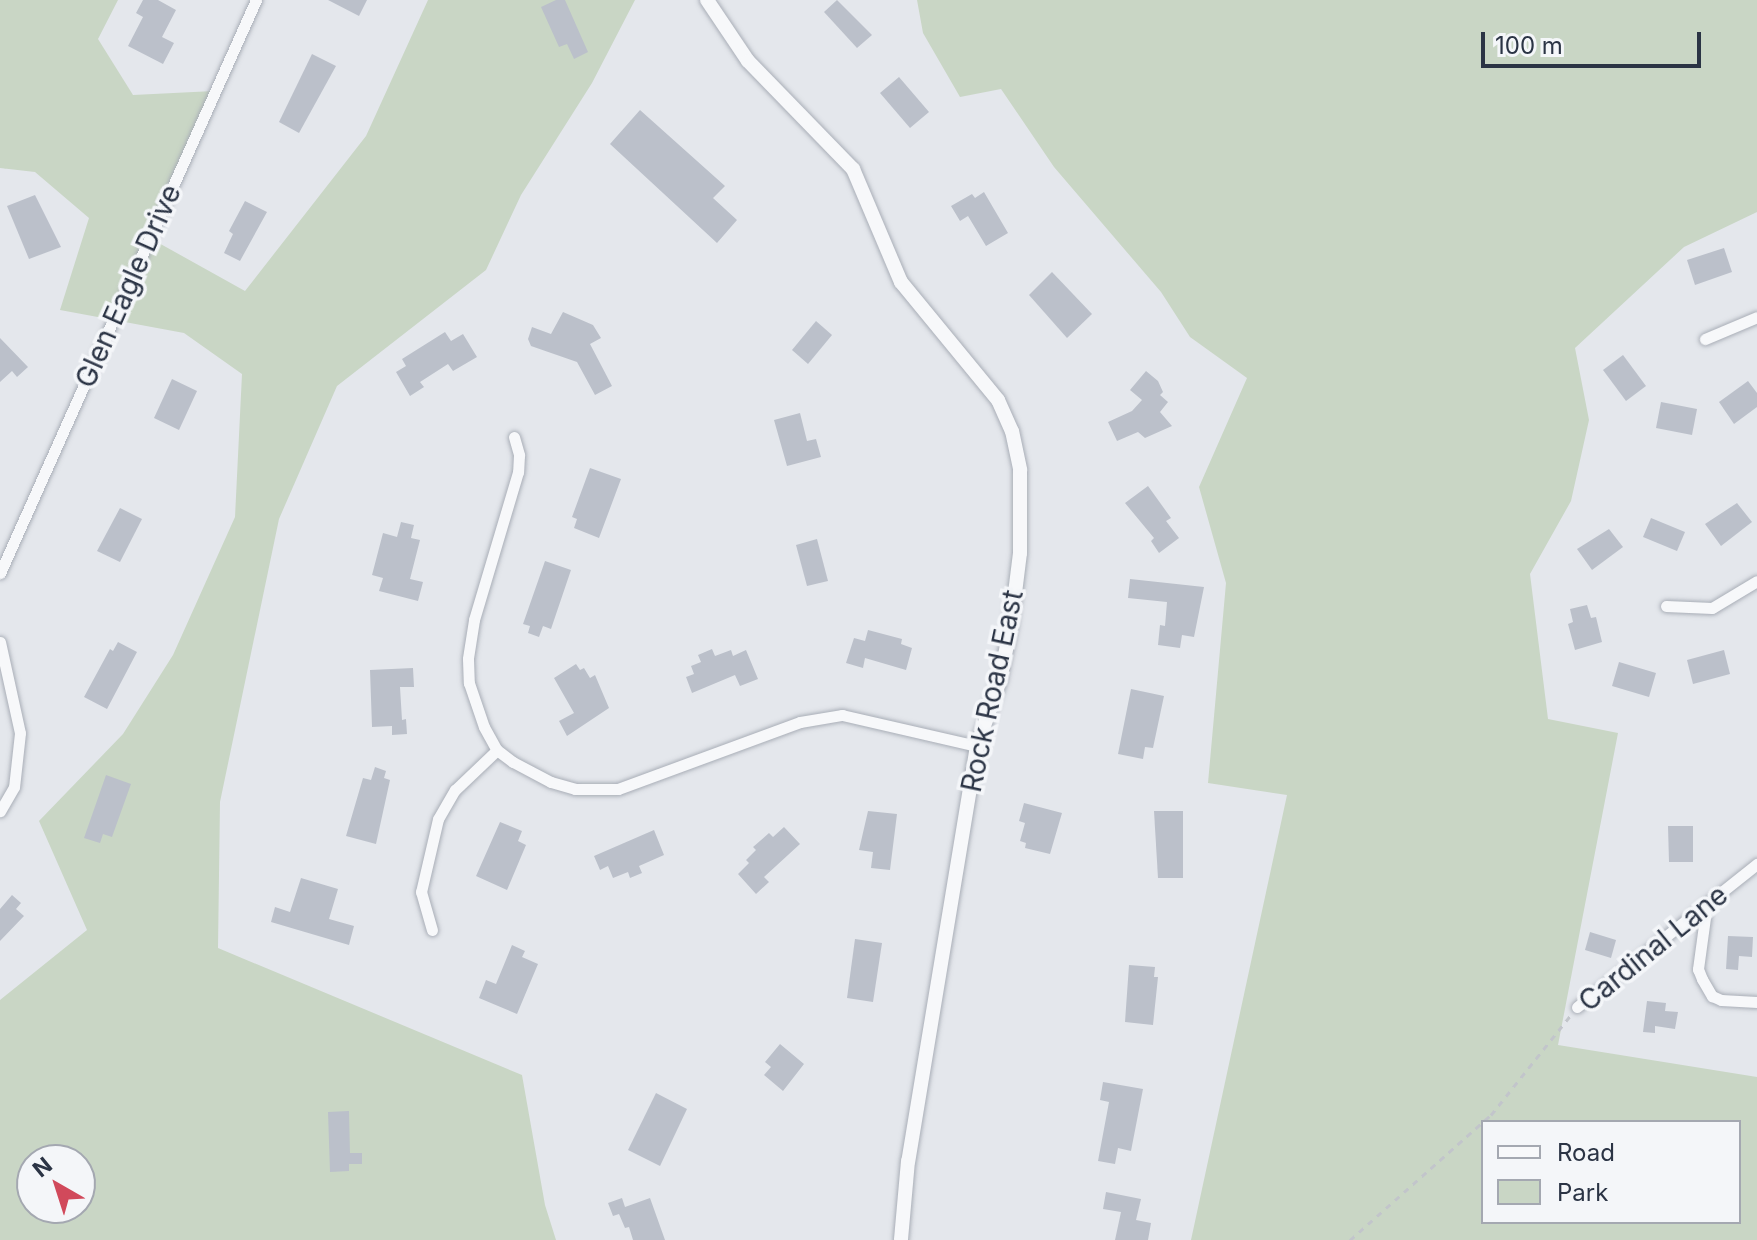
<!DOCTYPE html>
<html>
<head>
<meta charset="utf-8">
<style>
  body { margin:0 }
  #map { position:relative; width:1757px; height:1240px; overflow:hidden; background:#e4e7ec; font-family:Inter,sans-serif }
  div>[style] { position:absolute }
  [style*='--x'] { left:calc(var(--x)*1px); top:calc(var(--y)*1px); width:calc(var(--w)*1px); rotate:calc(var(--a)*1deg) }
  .green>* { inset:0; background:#c9d6c5 }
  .building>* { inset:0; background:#bbc0ca }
  .path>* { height:3px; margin-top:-1.5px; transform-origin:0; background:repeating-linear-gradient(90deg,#c2c5cb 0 6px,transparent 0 12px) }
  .roads { filter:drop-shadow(0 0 2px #a9aeb7) drop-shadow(0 0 2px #a9aeb7) }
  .minor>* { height:11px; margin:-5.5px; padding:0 5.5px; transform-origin:5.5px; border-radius:5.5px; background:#f7f8fa }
  .tertiary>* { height:14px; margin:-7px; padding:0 7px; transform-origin:7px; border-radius:7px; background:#f7f8fa }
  span { translate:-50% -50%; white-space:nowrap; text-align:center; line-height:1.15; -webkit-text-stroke:7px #f4f6f9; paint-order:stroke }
  .street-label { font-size:28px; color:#2b3445 }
  .legend { position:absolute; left:1481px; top:1120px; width:260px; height:104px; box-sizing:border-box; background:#f4f6f9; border:2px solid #a4a8b1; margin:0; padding:10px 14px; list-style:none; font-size:24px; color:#2b3445 }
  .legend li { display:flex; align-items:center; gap:16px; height:40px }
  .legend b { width:40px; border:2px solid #a4a8b1 }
  .north { position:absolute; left:16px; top:1144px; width:80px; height:80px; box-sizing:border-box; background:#f4f6f9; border:2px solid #a4a8b1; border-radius:50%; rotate:321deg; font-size:22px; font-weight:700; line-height:32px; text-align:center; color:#2b3445 }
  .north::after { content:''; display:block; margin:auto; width:28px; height:36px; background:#d1495b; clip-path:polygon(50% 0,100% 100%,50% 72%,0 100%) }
  .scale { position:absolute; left:1481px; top:32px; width:220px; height:36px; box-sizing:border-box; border:4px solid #2b3445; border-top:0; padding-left:10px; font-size:24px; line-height:28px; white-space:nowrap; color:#2b3445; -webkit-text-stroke:6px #f4f6f9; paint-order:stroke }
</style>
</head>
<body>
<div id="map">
  <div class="green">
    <i style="clip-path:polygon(evenodd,0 0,118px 0,98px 39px,133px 95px,214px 91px,148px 237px,245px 291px,366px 136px,428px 0,635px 0,592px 83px,521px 195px,486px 270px,337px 386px,279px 519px,220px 802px,218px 948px,522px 1075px,545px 1205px,556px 1240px,0 1240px,0 1000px,87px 930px,39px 821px,123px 734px,173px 655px,235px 517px,242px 374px,184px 333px,60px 310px,89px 218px,35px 172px,0 168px,0 0,32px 1160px,80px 1160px,80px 1208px,32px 1208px,32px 1160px)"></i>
    <i style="clip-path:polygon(evenodd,917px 0,1757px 0,1757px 212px,1684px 247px,1575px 348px,1589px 420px,1571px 501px,1530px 574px,1548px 719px,1618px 733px,1558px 1045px,1757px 1077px,1757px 1240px,1191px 1240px,1287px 795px,1208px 783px,1226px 583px,1199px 487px,1247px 378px,1190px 337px,1161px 292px,1054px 167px,1001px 89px,960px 97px,923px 33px,917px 0,1739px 1122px,1739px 1222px,1483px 1222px,1483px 1122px,1739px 1122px)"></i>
  </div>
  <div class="building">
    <i style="clip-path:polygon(143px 0,158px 0,176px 10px,162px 37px,174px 43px,163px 64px,128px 46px,143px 17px,136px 13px)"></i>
    <i style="clip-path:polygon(328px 0,367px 0,359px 16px)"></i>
    <i style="clip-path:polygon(556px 0,565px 0,588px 52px,574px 59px,567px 44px,559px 47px,541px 7px)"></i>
    <i style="clip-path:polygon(837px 0,872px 35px,857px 48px,824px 12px)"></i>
    <i style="clip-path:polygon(312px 54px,336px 66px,299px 133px,279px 122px)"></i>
    <i style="clip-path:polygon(899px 77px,929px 112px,910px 128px,880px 93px)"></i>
    <i style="clip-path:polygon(640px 110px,725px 186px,713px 198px,737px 220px,717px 243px,610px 144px)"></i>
    <i style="clip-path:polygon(984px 192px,1008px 233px,986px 246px,968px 216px,960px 221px,951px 206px,972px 194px,975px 198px)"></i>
    <i style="clip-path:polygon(35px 195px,61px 247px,29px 259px,7px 206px)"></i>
    <i style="clip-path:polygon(245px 201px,267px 212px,240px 261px,224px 253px,233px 234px,229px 231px)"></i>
    <i style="clip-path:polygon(1724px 248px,1732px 272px,1695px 285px,1687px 260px)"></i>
    <i style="clip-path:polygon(1052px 272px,1092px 314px,1067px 338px,1029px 295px)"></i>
    <i style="clip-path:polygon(563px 312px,593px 325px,601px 338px,590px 344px,612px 386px,595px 395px,577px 362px,531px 346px,528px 339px,532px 327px,551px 334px)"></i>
    <i style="clip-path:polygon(816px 321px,832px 335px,808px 364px,792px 350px)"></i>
    <i style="clip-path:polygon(445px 332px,451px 341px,463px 334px,477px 357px,453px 371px,448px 364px,420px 382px,424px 387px,410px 396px,396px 372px,406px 366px,402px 359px)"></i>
    <i style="clip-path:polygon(0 338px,28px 367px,17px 377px,12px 371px,0 382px)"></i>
    <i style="clip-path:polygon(1623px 355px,1646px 386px,1626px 401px,1603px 370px)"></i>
    <i style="clip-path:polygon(1146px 371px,1158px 381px,1163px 392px,1160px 395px,1168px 402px,1160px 412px,1172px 426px,1145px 438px,1138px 432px,1117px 441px,1108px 422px,1132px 411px,1142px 400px,1130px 390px)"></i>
    <i style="clip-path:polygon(172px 379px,197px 391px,179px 430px,154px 418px)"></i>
    <i style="clip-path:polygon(1748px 381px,1757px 393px,1757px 407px,1734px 424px,1719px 402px)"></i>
    <i style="clip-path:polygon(1661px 402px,1697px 409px,1692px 435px,1656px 428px)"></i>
    <i style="clip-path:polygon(800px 413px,807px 441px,816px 439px,821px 457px,787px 466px,774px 420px)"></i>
    <i style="clip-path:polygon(590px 468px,621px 479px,599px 538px,574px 528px,577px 519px,572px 517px)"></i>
    <i style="clip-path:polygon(1148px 486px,1171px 518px,1166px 521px,1179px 538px,1159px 553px,1151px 541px,1154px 538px,1125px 503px)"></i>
    <i style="clip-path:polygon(1737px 503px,1752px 522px,1721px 546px,1705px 524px)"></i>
    <i style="clip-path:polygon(120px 508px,142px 519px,120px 562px,97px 551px)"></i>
    <i style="clip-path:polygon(1651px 518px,1685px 532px,1677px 551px,1643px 537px)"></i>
    <i style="clip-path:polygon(401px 522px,414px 525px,411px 538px,420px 540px,410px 579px,423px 582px,418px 601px,379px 591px,383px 578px,372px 575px,383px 533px,397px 537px)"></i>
    <i style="clip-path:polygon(1609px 529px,1623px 547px,1592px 570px,1577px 549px)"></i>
    <i style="clip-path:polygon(817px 539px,828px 581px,807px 586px,796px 545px)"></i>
    <i style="clip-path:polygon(545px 561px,571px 570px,551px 629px,543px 626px,539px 637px,528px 633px,530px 626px,523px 624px)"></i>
    <i style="clip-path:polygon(1130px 579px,1204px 587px,1194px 637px,1182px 635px,1180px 648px,1158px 645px,1160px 625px,1165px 626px,1167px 602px,1128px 598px)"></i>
    <i style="clip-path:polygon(1587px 605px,1591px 618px,1596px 617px,1602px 642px,1575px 650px,1568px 624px,1573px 622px,1570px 609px)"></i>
    <i style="clip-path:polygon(868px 630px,902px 639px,901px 644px,912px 648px,906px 670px,865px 658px,863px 668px,846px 663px,854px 638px,865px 641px)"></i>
    <i style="clip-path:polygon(118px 642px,137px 652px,107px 709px,84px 697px,110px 649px,113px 651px)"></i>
    <i style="clip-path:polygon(712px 649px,715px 656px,731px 650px,733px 656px,746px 650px,758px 679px,740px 686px,735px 675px,692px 693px,686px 677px,694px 674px,691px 666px,701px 662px,698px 655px)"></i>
    <i style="clip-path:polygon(1724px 650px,1730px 674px,1693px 684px,1687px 660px)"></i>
    <i style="clip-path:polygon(1619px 662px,1656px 673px,1649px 697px,1612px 686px)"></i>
    <i style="clip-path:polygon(576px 664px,580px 670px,584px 668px,590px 678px,595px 675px,609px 708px,567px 736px,559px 721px,574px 713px,554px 678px)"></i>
    <i style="clip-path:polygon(413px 668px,414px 687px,400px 687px,402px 720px,406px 719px,407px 734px,392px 735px,392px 726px,372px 727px,370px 670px)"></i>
    <i style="clip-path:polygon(1131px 689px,1164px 696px,1153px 748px,1145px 747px,1143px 759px,1118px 754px)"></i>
    <i style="clip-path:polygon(375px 767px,386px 771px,384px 778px,390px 780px,376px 844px,346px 836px,363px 778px,371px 780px)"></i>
    <i style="clip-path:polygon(106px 775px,131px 784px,112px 837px,103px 834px,100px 843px,84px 838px)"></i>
    <i style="clip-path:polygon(1024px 803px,1062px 813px,1050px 854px,1025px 848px,1026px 843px,1020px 841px,1025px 823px,1019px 821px)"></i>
    <i style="clip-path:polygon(868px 811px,897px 814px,890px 870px,871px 868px,873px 852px,859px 850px)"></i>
    <i style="clip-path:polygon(1154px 811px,1183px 811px,1183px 878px,1158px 878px)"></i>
    <i style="clip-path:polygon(500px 822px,522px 831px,518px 841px,526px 845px,507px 890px,476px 876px)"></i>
    <i style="clip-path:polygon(1668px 826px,1693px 826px,1693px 862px,1669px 862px)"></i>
    <i style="clip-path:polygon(784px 827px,800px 844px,764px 877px,769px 882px,756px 894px,738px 874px,749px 863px,746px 860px,756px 850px,753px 847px,769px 833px,773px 837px)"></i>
    <i style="clip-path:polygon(654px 830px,664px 855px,639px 866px,642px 873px,630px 878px,628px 872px,613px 878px,608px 866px,600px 870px,594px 856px)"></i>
    <i style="clip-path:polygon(301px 878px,338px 889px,329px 919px,354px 926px,349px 945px,271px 922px,275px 907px,290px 912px)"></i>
    <i style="clip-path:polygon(12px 895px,21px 903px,16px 909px,24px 916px,0 941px,0 909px)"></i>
    <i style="clip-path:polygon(1590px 932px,1616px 940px,1611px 958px,1585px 950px)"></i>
    <i style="clip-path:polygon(1728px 936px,1753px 937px,1752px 957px,1739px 956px,1738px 970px,1726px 969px)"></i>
    <i style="clip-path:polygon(855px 939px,882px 943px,873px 1002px,847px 998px)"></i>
    <i style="clip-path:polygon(512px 945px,525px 951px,522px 957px,538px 964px,517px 1014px,479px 998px,486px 980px,496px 984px)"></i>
    <i style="clip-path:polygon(1129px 965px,1155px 967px,1154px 977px,1158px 977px,1153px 1025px,1125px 1022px)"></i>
    <i style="clip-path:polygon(1647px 1001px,1666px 1003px,1665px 1011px,1678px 1012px,1675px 1029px,1655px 1026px,1655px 1033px,1643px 1032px)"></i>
    <i style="clip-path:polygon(780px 1044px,804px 1064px,783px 1091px,764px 1075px,771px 1067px,765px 1062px)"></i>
    <i style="clip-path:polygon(1103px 1082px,1143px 1089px,1131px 1151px,1118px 1148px,1115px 1164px,1098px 1161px,1109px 1102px,1100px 1100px)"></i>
    <i style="clip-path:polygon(656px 1093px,687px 1109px,660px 1166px,628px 1150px)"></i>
    <i style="clip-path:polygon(349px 1111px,350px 1153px,362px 1153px,362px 1164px,349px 1164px,349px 1171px,330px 1172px,328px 1112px)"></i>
    <i style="clip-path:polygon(1106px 1192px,1141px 1199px,1136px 1220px,1151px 1223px,1148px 1240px,1115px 1240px,1121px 1212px,1103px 1209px)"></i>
    <i style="clip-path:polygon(622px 1198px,625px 1207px,650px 1198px,665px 1240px,633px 1240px,629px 1227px,625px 1228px,619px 1214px,613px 1216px,608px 1203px)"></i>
  </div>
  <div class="path">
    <i style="--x:1350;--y:1240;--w:188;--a:-41.6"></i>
    <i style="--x:1491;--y:1115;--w:127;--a:-51.4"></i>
  </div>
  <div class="roads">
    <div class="minor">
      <i style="--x:1705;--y:339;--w:56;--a:-22.9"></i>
      <i style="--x:514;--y:437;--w:19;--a:74"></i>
      <i style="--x:519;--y:455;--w:17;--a:93"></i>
      <i style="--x:518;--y:472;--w:154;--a:106.6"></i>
      <i style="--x:474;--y:620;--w:39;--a:99"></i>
      <i style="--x:468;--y:659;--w:24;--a:88"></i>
      <i style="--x:469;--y:683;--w:46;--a:71.2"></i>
      <i style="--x:484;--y:727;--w:26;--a:61"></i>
      <i style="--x:497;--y:750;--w:20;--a:37"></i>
      <i style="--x:513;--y:762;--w:43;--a:27.8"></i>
      <i style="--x:551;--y:782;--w:25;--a:16"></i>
      <i style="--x:575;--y:789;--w:43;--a:0"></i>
      <i style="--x:618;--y:789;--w:194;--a:-20.2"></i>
      <i style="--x:800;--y:722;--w:43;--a:-9.5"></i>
      <i style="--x:842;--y:715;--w:139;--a:12.9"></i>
      <i style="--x:0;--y:573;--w:628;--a:-65.93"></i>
      <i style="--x:1666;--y:606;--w:46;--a:2.5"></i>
      <i style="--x:1712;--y:608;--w:52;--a:-31"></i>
      <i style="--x:0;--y:642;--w:93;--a:77.6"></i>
      <i style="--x:20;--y:733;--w:54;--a:96.3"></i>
      <i style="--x:14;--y:787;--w:28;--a:120"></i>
      <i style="--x:1707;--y:903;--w:67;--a:97.8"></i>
      <i style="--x:1698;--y:969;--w:11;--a:68"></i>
      <i style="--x:1702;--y:979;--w:20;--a:60"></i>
      <i style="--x:1712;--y:996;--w:10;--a:24"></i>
      <i style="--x:1721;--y:1000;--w:36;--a:3"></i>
      <i style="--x:432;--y:930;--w:40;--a:-106"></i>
      <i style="--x:421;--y:892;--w:75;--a:-76.9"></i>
      <i style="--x:438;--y:819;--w:34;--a:-60"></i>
      <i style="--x:455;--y:790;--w:58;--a:-43.6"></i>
      <i style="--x:1577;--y:1007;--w:230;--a:-38.5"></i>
    </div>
    <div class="tertiary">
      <i style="--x:707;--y:0;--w:73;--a:56.1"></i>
      <i style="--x:748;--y:61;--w:151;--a:45.8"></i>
      <i style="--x:853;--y:169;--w:123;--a:67"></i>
      <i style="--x:901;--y:282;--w:153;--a:50.6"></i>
      <i style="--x:998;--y:400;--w:34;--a:66"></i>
      <i style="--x:1012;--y:431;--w:40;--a:78"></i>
      <i style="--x:1020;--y:470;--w:83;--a:90"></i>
      <i style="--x:1020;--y:553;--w:73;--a:97.1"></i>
      <i style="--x:1011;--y:625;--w:56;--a:101.3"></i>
      <i style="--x:1000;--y:680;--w:70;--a:109.2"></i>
      <i style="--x:977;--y:746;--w:421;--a:99.4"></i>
      <i style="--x:908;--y:1161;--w:79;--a:95.1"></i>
    </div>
  </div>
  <div class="street-label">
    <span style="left:128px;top:286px;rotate:-66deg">Glen Eagle Drive</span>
    <span style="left:992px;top:691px;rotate:-78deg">Rock Road East</span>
    <span style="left:1653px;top:948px;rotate:-39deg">Cardinal Lane</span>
  </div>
  <ul class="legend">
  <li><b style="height:10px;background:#f7f8fa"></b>Road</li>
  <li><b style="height:22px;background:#c9d6c5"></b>Park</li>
  </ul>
  <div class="north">N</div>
  <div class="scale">100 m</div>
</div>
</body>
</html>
